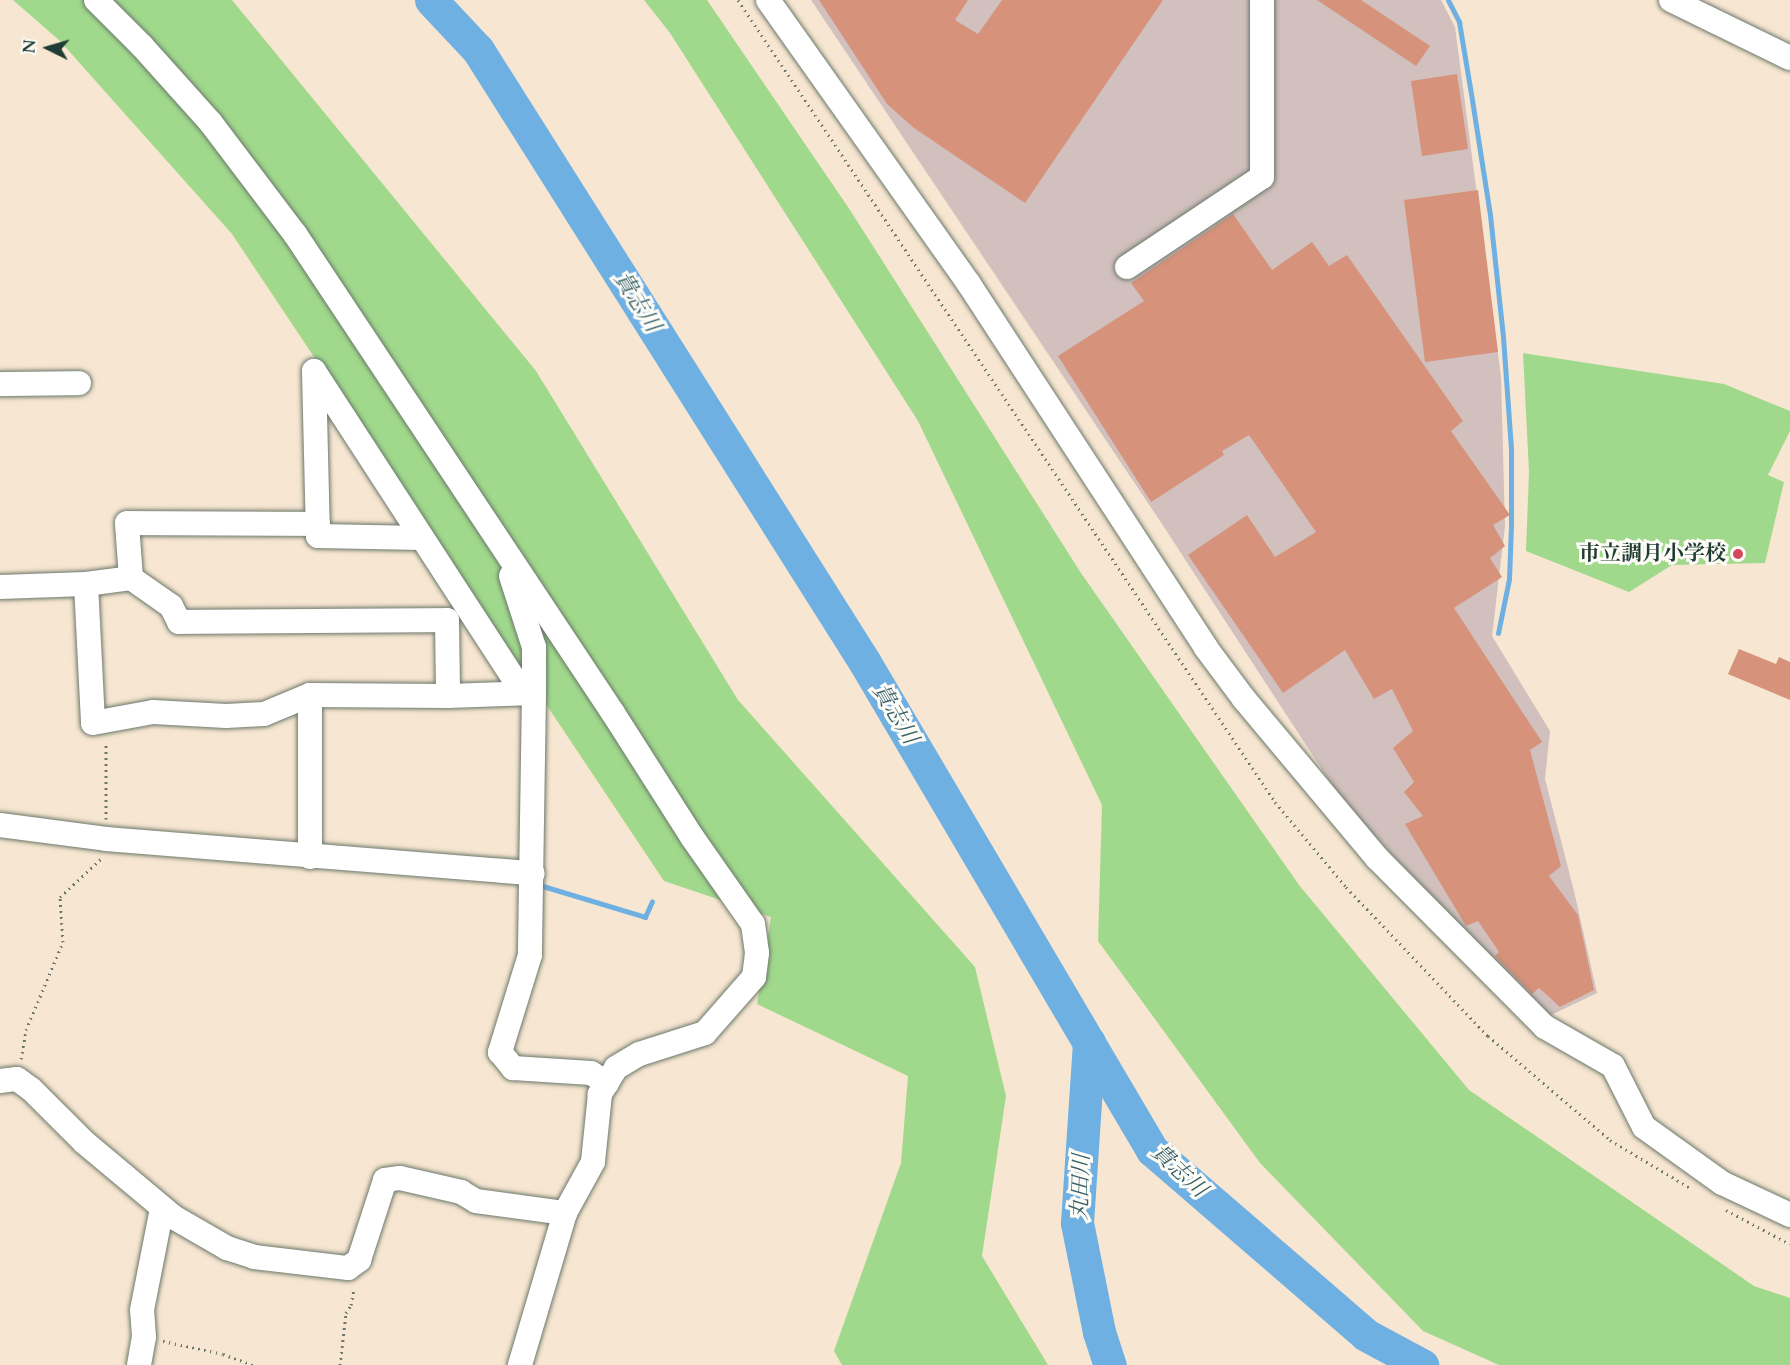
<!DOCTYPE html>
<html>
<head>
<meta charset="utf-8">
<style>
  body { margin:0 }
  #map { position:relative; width:1790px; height:1365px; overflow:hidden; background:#f7e6d1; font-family:Cardo,"Noto Serif JP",serif }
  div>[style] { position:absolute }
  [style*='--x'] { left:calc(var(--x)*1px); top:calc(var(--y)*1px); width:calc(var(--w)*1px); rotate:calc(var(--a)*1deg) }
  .industrial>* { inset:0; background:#d1c0bd }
  .green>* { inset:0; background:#a0d98c }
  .stream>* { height:5px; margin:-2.5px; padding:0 2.5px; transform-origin:2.5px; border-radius:2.5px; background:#6fb0e3 }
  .river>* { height:33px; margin:-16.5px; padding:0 16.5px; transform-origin:16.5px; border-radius:16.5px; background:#6fb0e3 }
  .building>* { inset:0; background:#d6927b }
  .path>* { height:3px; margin-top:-1.5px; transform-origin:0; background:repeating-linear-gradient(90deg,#6b786b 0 1.5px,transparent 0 6px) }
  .roads { filter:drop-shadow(0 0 2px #6b786b) drop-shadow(0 0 2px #6b786b) }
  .minor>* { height:24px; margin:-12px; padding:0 12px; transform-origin:12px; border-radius:12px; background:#fff }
  .dots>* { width:16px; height:16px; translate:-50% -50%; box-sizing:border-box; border:3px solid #fdfcf7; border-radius:50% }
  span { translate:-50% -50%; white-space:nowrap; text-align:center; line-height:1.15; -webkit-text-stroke:6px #fdfcf7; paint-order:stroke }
  .poi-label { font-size:21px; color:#1f3d34; font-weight:700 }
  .right { translate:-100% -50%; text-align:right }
  .water-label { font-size:22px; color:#376069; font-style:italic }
  .north { position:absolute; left:18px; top:18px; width:60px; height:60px; -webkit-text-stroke:4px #fdfcf7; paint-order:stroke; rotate:275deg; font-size:16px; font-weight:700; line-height:24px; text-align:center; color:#1f3d34 }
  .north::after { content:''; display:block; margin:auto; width:21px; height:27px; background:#1f3d34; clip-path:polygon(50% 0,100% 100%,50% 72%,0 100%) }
</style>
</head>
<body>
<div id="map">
  <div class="industrial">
    <i style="clip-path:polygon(811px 0,1441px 0,1455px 27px,1501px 377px,1505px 526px,1492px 636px,1550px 731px,1545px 779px,1574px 891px,1597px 993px,1549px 1016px,1482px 958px,1336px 791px,1160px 521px)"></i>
  </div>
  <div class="green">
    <i style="clip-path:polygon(13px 0,232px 0,536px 371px,738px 700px,975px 967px,1006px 1096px,982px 1256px,1048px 1365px,842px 1365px,834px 1351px,901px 1163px,908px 1076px,757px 1004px,771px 917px,664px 881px,232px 234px,60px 41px)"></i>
    <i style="clip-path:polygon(644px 0,707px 0,850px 210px,1081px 573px,1299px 885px,1469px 1090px,1754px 1286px,1790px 1298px,1790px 1365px,1499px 1365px,1423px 1331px,1260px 1163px,1098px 941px,1102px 805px,918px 421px,670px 33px)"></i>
    <i style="clip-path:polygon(1523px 353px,1724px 384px,1790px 411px,1790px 431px,1768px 475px,1784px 482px,1765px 563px,1672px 565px,1629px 592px,1526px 551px,1529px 472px)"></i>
  </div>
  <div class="stream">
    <i style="--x:1448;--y:0;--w:25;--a:63"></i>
    <i style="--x:1459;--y:22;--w:79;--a:80.5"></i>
    <i style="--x:1472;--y:100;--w:116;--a:81.1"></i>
    <i style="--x:1490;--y:215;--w:123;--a:83.9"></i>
    <i style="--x:1503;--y:337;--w:112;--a:85.9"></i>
    <i style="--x:1511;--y:449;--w:76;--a:90"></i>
    <i style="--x:1511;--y:525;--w:54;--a:92.1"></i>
    <i style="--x:1509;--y:579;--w:55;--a:101.5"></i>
    <i style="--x:536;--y:884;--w:114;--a:16.8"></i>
    <i style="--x:645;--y:917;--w:17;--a:-66"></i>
  </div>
  <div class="river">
    <i style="--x:431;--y:0;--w:69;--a:46.8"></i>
    <i style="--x:478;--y:50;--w:723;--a:57.72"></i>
    <i style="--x:864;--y:661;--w:568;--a:59.5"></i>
    <i style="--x:1152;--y:1150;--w:283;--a:40.8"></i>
    <i style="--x:1366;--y:1335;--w:64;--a:28.2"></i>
    <i style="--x:1089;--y:1042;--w:181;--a:93.8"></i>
    <i style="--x:1077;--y:1223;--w:111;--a:78.6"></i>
    <i style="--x:1099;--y:1332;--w:35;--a:72"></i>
  </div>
  <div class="building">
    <i style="clip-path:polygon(819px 0,968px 0,955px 20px,978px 34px,1002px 0,1163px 0,1025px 203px,914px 128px,887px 104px)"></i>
    <i style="clip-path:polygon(1317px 0,1361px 0,1430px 46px,1416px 66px)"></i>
    <i style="clip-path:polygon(1457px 74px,1468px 149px,1422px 156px,1411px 81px)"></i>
    <i style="clip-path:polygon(1478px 190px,1498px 352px,1425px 362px,1404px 200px)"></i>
    <i style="clip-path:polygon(1233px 214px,1272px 270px,1312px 242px,1329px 266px,1347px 255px,1463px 421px,1451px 431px,1510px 515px,1493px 525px,1505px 546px,1490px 558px,1502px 577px,1454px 608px,1542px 742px,1530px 750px,1561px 866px,1549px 876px,1578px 915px,1594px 990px,1560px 1007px,1539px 988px,1532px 994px,1495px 956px,1499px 952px,1478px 921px,1466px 926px,1405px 824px,1423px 816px,1404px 792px,1414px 782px,1393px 748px,1413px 731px,1392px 689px,1374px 699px,1345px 650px,1283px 693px,1188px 555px,1247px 515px,1275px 557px,1316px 532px,1249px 435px,1222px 451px,1224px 455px,1151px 502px,1058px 356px,1144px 301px,1131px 283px)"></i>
    <i style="clip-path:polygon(1739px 649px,1776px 664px,1779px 657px,1790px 662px,1790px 700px,1728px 674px)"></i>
  </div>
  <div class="path">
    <i style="--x:738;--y:0;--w:965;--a:56.19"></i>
    <i style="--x:1275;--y:802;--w:111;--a:50.1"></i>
    <i style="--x:1346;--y:887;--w:206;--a:46.4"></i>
    <i style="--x:1488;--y:1036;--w:160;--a:40.4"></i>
    <i style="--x:1610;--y:1140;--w:96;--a:30.9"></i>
    <i style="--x:106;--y:819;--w:77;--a:-90"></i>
    <i style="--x:21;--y:1059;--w:29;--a:-80"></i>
    <i style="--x:26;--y:1030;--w:95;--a:-67.2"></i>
    <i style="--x:63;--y:942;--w:45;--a:-93.8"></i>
    <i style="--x:60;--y:897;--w:57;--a:-42.9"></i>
    <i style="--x:1726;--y:1210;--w:72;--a:28"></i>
    <i style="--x:163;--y:1341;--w:61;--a:12.2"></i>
    <i style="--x:223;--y:1354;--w:33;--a:20"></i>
    <i style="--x:340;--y:1365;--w:52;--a:-83.4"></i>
    <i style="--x:346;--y:1313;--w:9;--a:-58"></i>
    <i style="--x:351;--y:1305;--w:17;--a:-80"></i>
  </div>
  <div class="roads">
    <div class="minor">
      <i style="--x:96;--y:0;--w:65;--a:45"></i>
      <i style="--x:142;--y:46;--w:103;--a:48.1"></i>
      <i style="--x:211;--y:123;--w:139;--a:52.9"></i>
      <i style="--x:295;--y:234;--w:575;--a:56.42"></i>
      <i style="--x:613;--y:713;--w:147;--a:57.5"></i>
      <i style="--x:692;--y:837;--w:106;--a:55"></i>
      <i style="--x:753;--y:924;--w:29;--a:82"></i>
      <i style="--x:757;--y:953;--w:24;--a:97"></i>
      <i style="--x:754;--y:977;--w:74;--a:131.2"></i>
      <i style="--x:705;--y:1033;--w:69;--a:162.3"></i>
      <i style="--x:639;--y:1054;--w:27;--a:149"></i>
      <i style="--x:616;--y:1068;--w:31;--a:122"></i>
      <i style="--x:600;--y:1094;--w:68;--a:95.9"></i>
      <i style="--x:593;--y:1162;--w:58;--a:118.8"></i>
      <i style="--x:565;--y:1213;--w:159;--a:106.5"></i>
      <i style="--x:768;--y:0;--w:348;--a:54.7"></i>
      <i style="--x:969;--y:284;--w:434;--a:56.9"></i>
      <i style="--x:1206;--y:648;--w:64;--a:53.3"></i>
      <i style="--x:1244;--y:699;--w:207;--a:50.1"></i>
      <i style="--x:1377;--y:858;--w:238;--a:45.2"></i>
      <i style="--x:1545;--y:1027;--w:78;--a:29.8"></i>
      <i style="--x:1613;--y:1066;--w:68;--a:63.1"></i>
      <i style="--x:1644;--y:1127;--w:96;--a:35.7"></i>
      <i style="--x:1722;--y:1183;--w:75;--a:25.2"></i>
      <i style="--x:1671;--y:0;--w:132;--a:26"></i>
      <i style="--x:1127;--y:267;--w:162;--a:-33.7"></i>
      <i style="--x:1262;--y:177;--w:177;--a:-90"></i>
      <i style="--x:0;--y:384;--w:79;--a:-0.7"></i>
      <i style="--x:422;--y:538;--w:104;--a:-178.9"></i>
      <i style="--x:318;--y:536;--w:165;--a:-91.4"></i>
      <i style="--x:314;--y:371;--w:384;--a:57"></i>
      <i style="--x:511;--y:576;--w:75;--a:72.1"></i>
      <i style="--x:534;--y:647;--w:46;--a:90"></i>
      <i style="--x:131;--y:578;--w:49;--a:35"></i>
      <i style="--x:171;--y:606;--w:18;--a:63"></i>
      <i style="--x:179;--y:622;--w:268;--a:-0.4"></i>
      <i style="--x:447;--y:620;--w:76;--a:89.2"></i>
      <i style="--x:86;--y:584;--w:45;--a:-7.6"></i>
      <i style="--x:131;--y:578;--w:55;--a:-94.2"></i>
      <i style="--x:127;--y:523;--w:191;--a:0.3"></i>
      <i style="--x:0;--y:587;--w:86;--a:-2"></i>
      <i style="--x:86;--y:584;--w:139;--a:87.1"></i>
      <i style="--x:93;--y:723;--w:61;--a:-10.4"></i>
      <i style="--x:153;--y:712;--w:73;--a:3.1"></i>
      <i style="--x:226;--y:716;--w:38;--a:-3"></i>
      <i style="--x:264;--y:714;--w:50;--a:-22.4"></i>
      <i style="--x:310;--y:695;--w:138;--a:0.4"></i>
      <i style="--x:448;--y:696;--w:86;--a:-2"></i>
      <i style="--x:534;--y:693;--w:262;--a:90.9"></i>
      <i style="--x:530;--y:955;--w:102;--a:107.2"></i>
      <i style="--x:500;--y:1052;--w:21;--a:51"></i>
      <i style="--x:513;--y:1068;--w:78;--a:3.7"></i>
      <i style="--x:591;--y:1073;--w:19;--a:32"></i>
      <i style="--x:310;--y:695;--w:162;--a:90"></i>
      <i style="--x:0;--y:825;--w:107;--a:7.5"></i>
      <i style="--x:106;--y:839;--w:428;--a:4.6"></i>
      <i style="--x:0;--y:1081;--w:17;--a:-7"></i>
      <i style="--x:17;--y:1079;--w:17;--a:36"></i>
      <i style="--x:31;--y:1089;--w:75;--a:45"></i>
      <i style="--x:84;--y:1142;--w:119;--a:39.9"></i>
      <i style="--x:175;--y:1218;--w:60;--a:30"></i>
      <i style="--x:227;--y:1248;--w:28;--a:18"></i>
      <i style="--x:254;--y:1257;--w:95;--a:6.7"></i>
      <i style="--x:348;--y:1268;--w:14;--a:-36"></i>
      <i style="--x:359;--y:1260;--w:84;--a:-72"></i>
      <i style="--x:385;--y:1180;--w:15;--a:-8"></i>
      <i style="--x:400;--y:1178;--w:63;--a:12.9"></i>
      <i style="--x:461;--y:1192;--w:17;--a:31"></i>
      <i style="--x:476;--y:1201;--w:90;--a:7.7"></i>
      <i style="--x:139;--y:1365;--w:28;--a:-80"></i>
      <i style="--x:144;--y:1337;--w:27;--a:-94"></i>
      <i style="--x:142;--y:1310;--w:104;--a:-78.9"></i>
    </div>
  </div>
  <div class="dots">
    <i style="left:1738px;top:554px;background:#d1495b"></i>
  </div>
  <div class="poi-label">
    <span class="right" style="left:1726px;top:554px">市立調月小学校</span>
  </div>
  <div class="water-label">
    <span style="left:637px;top:302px;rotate:58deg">貴志川</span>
    <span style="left:895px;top:714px;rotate:59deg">貴志川</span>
    <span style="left:1179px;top:1171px;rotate:43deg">貴志川</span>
    <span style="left:1081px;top:1187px;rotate:-88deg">丸田川</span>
  </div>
  <div class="north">N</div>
</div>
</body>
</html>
